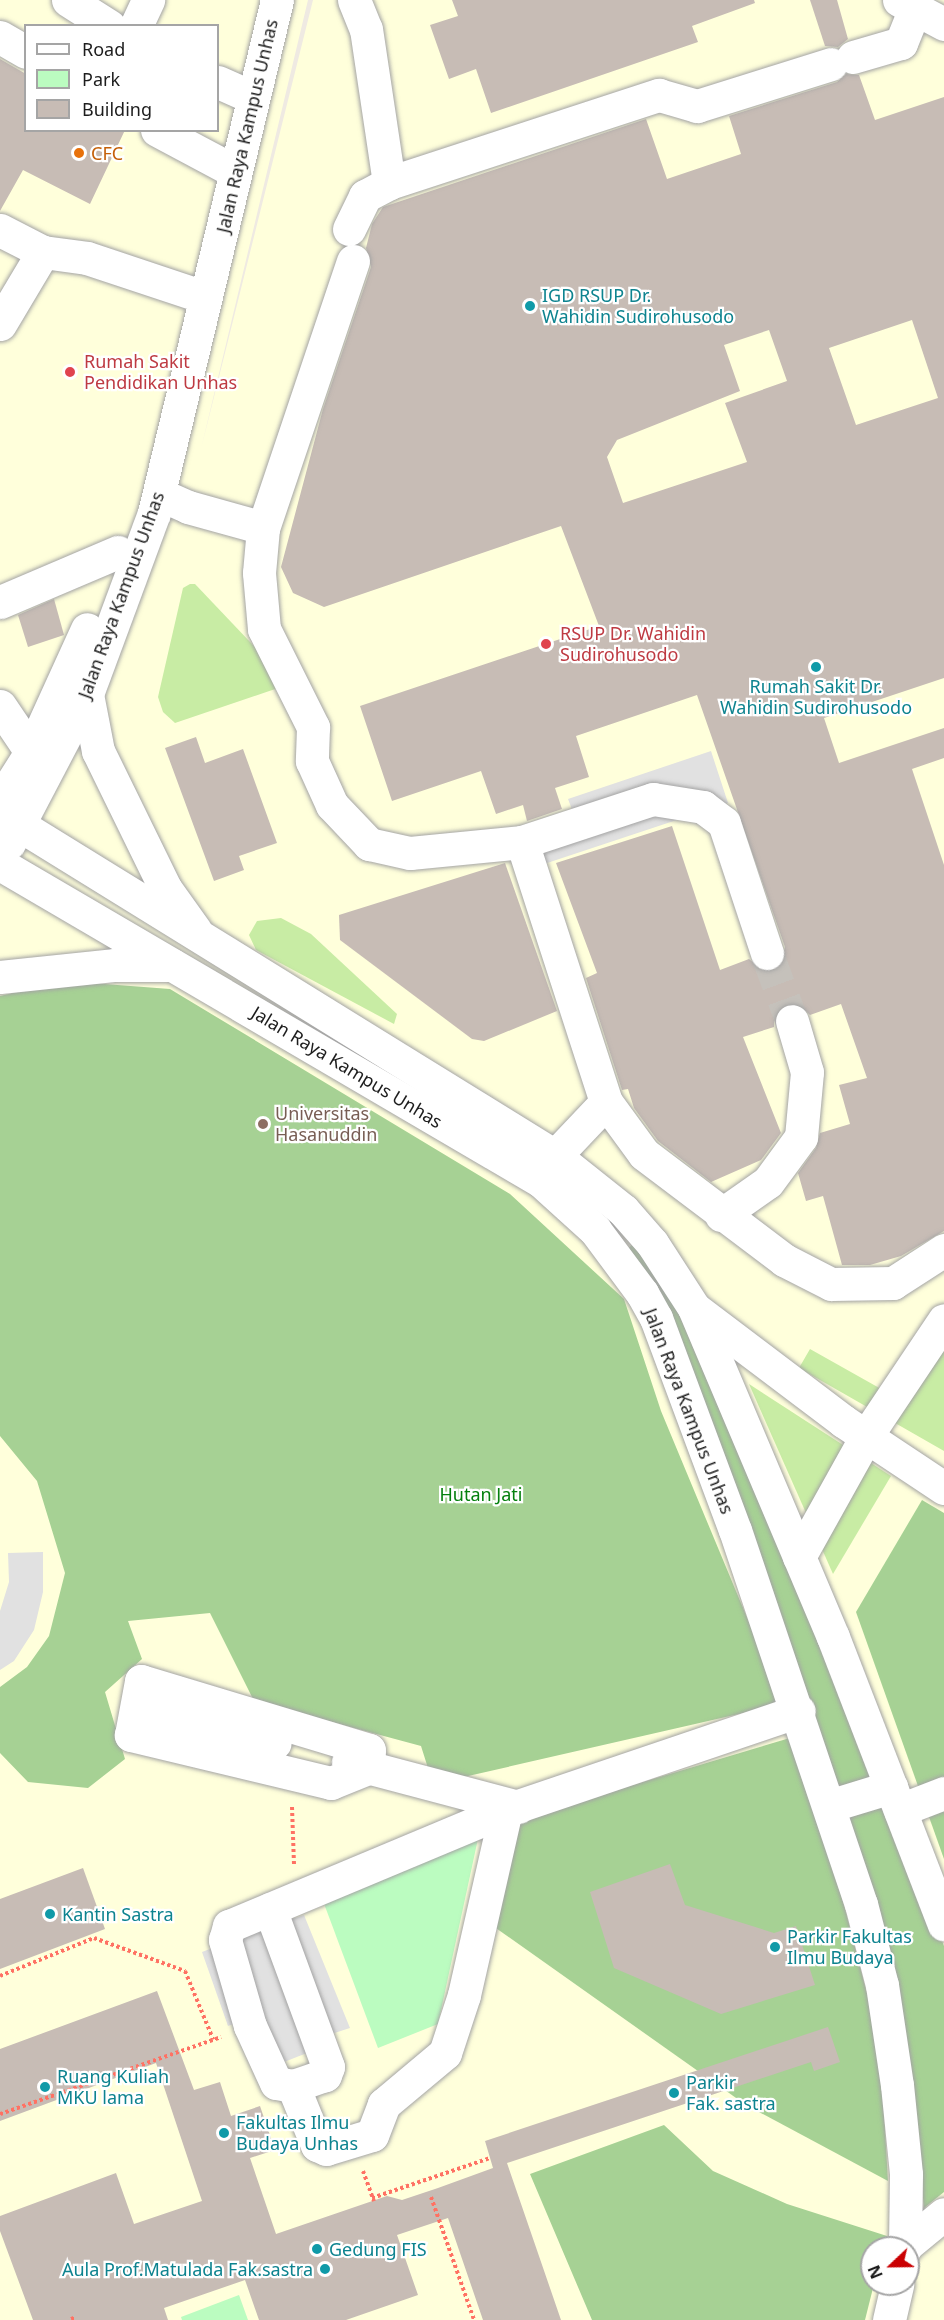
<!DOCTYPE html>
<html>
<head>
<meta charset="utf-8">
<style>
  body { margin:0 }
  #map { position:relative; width:944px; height:2320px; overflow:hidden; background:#efeae2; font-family:"Noto Sans",sans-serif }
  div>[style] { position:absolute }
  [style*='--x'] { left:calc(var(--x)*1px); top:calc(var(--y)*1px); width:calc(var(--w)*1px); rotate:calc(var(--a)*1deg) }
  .education>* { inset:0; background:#ffffdb }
  .grass>* { inset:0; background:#c8eca4 }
  .forest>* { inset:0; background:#a6d194 }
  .park>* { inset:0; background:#bbfcc0 }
  .parking>* { inset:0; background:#e1e1e1 }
  .building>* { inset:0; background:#c7bcb5 }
  .minor-tunnel>* { height:33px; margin-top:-16.5px; transform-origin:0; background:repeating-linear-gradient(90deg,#c5c1bb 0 33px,transparent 0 49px) }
  .path>* { height:4px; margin-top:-2px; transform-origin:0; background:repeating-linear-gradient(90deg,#ff7163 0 3px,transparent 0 6px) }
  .roads { filter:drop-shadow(0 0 2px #a4a4a4) drop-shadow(0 0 2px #a4a4a4) }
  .minor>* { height:33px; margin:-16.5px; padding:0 16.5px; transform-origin:16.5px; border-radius:16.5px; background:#fff }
  .dots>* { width:16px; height:16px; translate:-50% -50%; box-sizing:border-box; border:3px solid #fff; border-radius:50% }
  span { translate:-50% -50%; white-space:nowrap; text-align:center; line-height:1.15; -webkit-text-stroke:4.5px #fff; paint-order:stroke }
  .street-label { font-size:18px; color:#1d1d1d }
  .food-label { font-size:18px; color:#c56008 }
  .left { translate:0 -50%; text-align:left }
  .culture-label { font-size:18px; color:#0d838f }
  .right { translate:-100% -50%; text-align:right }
  .health-label { font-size:18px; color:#be3a42 }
  .education-label { font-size:18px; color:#785e54 }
  .park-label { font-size:18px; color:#05800e }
  .legend { position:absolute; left:24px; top:24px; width:195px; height:108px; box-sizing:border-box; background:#fff; border:2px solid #a5a5a5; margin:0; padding:8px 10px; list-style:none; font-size:18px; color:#1d1d1d }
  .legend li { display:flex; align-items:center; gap:12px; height:30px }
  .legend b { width:30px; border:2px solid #a5a5a5 }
  .north { position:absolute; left:860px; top:2236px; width:60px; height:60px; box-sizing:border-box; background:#fff; border:2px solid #a5a5a5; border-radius:50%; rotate:248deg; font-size:16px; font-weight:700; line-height:24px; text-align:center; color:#1d1d1d }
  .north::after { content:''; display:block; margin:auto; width:21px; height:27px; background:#ca0002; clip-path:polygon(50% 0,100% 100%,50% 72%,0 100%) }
</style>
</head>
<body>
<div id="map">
  <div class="education">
    <i style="clip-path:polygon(evenodd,0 0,308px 0,201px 449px,313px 0,944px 0,944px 2320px,0 2320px,0 0,26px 26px,218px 26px,218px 130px,26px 130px,26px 26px,0 0,872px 2248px,908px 2248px,908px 2284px,872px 2284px,872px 2248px)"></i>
  </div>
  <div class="grass">
    <i style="clip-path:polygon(190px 584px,195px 584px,286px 680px,284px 686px,175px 723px,163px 712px,158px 697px,183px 588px)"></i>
    <i style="clip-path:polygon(281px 918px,311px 934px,397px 1014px,394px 1024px,256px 950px,249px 935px,257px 921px)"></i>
    <i style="clip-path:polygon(944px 1348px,944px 1451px,799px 1368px,810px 1349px,906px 1403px)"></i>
    <i style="clip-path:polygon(749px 1384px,891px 1476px,833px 1574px)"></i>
  </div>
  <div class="forest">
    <i style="clip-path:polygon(65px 981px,170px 989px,510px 1194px,624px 1299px,661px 1411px,783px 1704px,433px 1784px,421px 1746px,254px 1701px,210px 1613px,128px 1621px,142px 1659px,105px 1692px,125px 1759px,88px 1788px,28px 1782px,0 1753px,0 1687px,27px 1667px,49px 1636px,65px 1573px,37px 1481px,0 1436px,0 996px)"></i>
    <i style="clip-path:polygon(632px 1245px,663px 1277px,888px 1802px,944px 1946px,944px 2192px,924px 2208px,913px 2100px,886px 1949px,623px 1253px)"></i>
    <i style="clip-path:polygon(922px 1500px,944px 1513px,944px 1859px,856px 1612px)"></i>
    <i style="clip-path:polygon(800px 1735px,880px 2044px,888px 2181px,746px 2105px,493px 1926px,516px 1820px)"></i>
    <i style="clip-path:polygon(664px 2125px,713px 2171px,787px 2204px,887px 2236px,883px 2248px,872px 2248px,874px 2284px,865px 2320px,592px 2320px,530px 2174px)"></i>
  </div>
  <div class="park">
    <i style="clip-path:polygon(479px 1834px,438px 2024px,378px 2048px,323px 1901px)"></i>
    <i style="clip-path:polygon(239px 2295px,248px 2320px,182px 2320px,181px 2317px)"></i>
  </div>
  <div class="parking">
    <i style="clip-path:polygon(711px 751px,728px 803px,523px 871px,573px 812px,568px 799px)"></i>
    <i style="clip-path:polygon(43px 1552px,43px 1592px,34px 1630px,14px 1661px,0 1670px,0 1611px,9px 1582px,8px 1553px)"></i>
    <i style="clip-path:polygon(304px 1915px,350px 2028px,322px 2037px,280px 1923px)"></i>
    <i style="clip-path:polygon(265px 1928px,312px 2051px,279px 2064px,232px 1940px)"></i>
    <i style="clip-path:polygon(215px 1947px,242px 2021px,228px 2026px,202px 1952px)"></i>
  </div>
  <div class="building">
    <i style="clip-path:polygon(452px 0,754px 0,755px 3px,692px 26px,698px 42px,491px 113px,476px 69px,449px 79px,430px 25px,458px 16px)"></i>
    <i style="clip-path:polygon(810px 0,837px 0,848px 39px,838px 47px,825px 46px)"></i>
    <i style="clip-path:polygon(0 59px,26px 74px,26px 130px,125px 130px,90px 204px,23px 170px,0 211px)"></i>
    <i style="clip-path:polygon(evenodd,846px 74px,859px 75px,875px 120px,944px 97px,944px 678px,824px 718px,839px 763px,944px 728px,944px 758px,912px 769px,944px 865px,944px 1231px,901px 1256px,870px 1265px,842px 1265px,823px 1196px,806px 1201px,798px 1173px,816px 1148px,820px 1133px,850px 1124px,839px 1085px,867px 1078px,841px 1004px,810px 1015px,797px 1003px,786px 1003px,774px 1016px,774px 1027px,743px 1037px,781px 1133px,761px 1160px,711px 1182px,658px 1141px,634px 1108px,628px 1089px,622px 1090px,586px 978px,597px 973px,556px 863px,672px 826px,720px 970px,749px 959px,764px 971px,781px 965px,785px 947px,697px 695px,576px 736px,589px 777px,555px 788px,562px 809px,527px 821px,523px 805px,496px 814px,481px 771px,392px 801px,360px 706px,599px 626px,561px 526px,324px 607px,293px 593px,281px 567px,323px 409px,371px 267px,366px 248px,372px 224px,383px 207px,646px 119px,667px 179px,741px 154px,729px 116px,837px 82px,846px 74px,912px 320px,938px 398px,856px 425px,829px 348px,912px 320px,846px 74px,769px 330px,787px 381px,725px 403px,747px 462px,623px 503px,607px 457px,617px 440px,740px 391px,724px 345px,769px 330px)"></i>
    <i style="clip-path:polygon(54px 599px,64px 635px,28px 647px,18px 615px)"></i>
    <i style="clip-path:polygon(196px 737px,205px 763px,243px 749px,277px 843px,239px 856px,244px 870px,214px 881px,165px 748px)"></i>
    <i style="clip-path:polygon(505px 863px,557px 1011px,484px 1041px,472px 1039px,340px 940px,339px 915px)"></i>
    <i style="clip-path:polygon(670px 1864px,685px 1905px,774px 1933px,796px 1926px,815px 1985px,721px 2014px,614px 1968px,590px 1892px)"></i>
    <i style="clip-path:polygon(83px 1868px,105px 1929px,0 1969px,0 1899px)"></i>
    <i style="clip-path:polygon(157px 1991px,194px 2090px,220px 2082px,231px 2116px,260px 2106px,275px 2150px,250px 2158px,276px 2234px,387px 2196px,402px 2200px,438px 2188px,493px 2168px,485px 2141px,828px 2027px,840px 2062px,814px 2071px,811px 2062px,507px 2163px,561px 2320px,483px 2320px,448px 2218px,397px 2235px,418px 2295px,346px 2320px,259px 2320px,245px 2280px,164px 2308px,168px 2320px,33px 2320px,0 2231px,0 2216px,116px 2173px,134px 2224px,202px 2201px,156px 2063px,0 2121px,0 2049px)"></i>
  </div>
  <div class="minor-tunnel">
    <i style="--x:767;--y:953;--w:72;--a:69.8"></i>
  </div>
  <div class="path">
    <i style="--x:292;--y:1807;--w:58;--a:88"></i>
    <i style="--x:0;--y:1976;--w:101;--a:-22"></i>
    <i style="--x:94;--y:1938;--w:97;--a:19.9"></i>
    <i style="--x:185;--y:1971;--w:74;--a:67.6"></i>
    <i style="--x:0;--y:2114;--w:234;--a:-19.2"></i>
    <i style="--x:363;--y:2171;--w:32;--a:70"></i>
    <i style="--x:431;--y:2197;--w:130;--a:70.7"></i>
    <i style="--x:372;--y:2198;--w:125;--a:-18.7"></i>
    <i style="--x:71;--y:2319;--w:5;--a:-22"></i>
  </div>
  <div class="roads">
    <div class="minor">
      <i style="--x:68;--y:0;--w:49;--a:32.4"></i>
      <i style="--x:354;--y:0;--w:31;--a:68"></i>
      <i style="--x:366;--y:29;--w:156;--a:81.5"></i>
      <i style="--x:899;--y:0;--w:51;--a:28.1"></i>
      <i style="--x:136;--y:26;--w:29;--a:-65"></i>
      <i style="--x:0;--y:37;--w:30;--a:30"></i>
      <i style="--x:853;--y:57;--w:50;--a:-16.3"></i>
      <i style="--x:901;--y:43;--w:35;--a:-68"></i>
      <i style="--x:218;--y:82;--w:37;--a:24"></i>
      <i style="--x:157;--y:130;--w:87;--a:28"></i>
      <i style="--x:349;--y:229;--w:37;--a:-64"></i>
      <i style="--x:365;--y:196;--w:27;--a:-28"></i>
      <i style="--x:389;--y:183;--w:284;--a:-18.1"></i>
      <i style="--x:659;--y:95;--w:40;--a:16"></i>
      <i style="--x:697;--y:106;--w:140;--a:-17.4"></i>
      <i style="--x:0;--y:230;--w:48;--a:27.1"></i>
      <i style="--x:43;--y:252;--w:44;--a:7.8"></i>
      <i style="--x:87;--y:258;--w:108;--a:18.4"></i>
      <i style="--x:353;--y:261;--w:282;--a:108.6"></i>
      <i style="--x:263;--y:528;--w:45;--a:95.1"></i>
      <i style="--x:259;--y:573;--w:56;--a:84.9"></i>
      <i style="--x:264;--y:629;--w:110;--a:63.4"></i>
      <i style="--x:313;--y:727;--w:34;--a:92"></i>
      <i style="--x:312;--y:761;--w:48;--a:65.6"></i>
      <i style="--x:332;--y:805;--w:54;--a:46.5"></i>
      <i style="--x:369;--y:844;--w:42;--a:12.4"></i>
      <i style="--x:410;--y:853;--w:113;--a:-5.6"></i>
      <i style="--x:522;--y:842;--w:138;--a:-18.2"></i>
      <i style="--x:653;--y:799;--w:51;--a:9.1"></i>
      <i style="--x:703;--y:807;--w:26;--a:37"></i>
      <i style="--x:724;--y:823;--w:137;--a:71.7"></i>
      <i style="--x:0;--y:324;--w:84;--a:-59.2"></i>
      <i style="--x:159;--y:494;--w:32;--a:24"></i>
      <i style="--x:188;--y:507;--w:78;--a:15.6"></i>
      <i style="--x:0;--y:602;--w:128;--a:-23"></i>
      <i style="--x:87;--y:694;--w:58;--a:79.1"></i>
      <i style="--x:98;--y:751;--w:153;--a:63.9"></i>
      <i style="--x:165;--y:888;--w:52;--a:54.5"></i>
      <i style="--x:0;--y:706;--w:55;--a:56"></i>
      <i style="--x:0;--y:801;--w:58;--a:-57.7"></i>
      <i style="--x:31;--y:752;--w:135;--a:-65.5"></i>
      <i style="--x:0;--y:813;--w:652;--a:31.72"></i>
      <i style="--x:555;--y:1156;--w:87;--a:38.5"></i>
      <i style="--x:623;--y:1210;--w:44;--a:48.7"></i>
      <i style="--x:652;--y:1243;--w:77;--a:57.1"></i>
      <i style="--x:694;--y:1308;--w:357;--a:67.1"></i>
      <i style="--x:833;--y:1637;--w:308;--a:68.9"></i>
      <i style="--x:522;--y:842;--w:273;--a:72.1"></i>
      <i style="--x:606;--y:1102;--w:64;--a:53.8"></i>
      <i style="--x:644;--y:1154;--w:176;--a:37.1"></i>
      <i style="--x:784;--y:1260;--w:53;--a:27.1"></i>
      <i style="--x:831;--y:1284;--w:62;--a:-0.9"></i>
      <i style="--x:893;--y:1283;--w:61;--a:-32.9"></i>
      <i style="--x:9;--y:843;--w:168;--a:-62.4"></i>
      <i style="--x:87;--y:694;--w:193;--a:-69.7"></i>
      <i style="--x:154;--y:513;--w:528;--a:-76.52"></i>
      <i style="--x:0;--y:864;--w:627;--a:30.37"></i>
      <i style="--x:541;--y:1181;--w:73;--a:42.2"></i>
      <i style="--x:595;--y:1230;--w:79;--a:53.3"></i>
      <i style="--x:642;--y:1293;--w:29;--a:61"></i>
      <i style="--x:656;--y:1318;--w:226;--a:69.6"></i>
      <i style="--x:735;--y:1530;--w:395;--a:71.4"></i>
      <i style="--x:861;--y:1904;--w:84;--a:75.5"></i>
      <i style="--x:882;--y:1985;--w:101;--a:81.5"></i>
      <i style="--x:897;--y:2085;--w:89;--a:84.2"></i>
      <i style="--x:906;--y:2174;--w:74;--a:90.8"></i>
      <i style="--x:0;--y:977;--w:116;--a:-6"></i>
      <i style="--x:115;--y:965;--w:57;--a:0"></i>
      <i style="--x:555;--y:1156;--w:74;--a:-46.6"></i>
      <i style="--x:721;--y:1215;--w:57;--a:-35.1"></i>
      <i style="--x:768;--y:1182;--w:56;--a:-53.7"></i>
      <i style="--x:801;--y:1137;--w:65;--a:-84.7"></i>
      <i style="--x:807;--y:1072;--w:53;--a:-106.4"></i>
      <i style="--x:695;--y:1309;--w:186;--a:37.1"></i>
      <i style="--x:843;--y:1421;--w:121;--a:33.6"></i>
      <i style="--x:799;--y:1557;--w:140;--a:-60.9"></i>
      <i style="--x:867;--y:1435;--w:138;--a:-56.2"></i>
      <i style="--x:141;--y:1681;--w:238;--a:16.8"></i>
      <i style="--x:369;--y:1750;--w:18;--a:93"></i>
      <i style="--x:368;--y:1768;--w:40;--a:158"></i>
      <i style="--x:331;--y:1783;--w:206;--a:-166.5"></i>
      <i style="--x:131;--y:1735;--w:55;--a:-79.5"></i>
      <i style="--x:138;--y:1708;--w:141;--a:14.3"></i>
      <i style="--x:348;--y:1762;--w:176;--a:14.8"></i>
      <i style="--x:832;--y:1805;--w:62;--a:-17"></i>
      <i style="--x:506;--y:1810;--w:190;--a:102.8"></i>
      <i style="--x:464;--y:1995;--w:61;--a:108.1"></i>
      <i style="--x:445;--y:2053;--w:80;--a:140.1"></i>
      <i style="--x:384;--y:2104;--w:33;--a:111"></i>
      <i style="--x:372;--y:2135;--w:48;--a:163.1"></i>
      <i style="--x:326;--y:2149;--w:10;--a:-156"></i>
      <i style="--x:317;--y:2145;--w:64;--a:-112.1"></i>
      <i style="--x:293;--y:2086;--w:17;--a:-170"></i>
      <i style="--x:276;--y:2083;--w:63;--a:-114.5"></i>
      <i style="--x:250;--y:2026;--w:90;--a:-106.2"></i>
      <i style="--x:225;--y:1940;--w:15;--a:-74"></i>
      <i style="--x:229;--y:1926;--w:300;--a:-22.7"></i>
      <i style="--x:506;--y:1810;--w:309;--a:-18.7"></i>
      <i style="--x:900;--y:1810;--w:47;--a:-21.1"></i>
      <i style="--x:270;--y:1909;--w:168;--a:69.8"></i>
      <i style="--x:328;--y:2067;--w:9;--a:111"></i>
      <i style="--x:325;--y:2075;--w:34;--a:161"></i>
      <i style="--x:905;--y:2246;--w:50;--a:-39.4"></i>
      <i style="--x:889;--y:2320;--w:37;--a:-77"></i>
    </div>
  </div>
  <div class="dots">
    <i style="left:79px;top:153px;background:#e8710a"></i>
    <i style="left:530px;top:306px;background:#0f9aa8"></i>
    <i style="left:70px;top:372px;background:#e0444e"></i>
    <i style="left:546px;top:644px;background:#e0444e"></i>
    <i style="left:816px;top:667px;background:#0f9aa8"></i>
    <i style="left:263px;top:1124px;background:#8d6e63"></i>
    <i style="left:50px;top:1914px;background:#0f9aa8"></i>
    <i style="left:775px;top:1947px;background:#0f9aa8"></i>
    <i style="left:45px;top:2087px;background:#0f9aa8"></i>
    <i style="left:674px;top:2093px;background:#0f9aa8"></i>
    <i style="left:224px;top:2133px;background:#0f9aa8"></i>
    <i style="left:317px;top:2249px;background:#0f9aa8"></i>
    <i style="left:325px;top:2269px;background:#0f9aa8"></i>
  </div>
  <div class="street-label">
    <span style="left:247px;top:126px;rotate:-77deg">Jalan Raya Kampus Unhas</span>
    <span style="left:121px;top:595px;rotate:-70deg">Jalan Raya Kampus Unhas</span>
    <span style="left:347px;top:1067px;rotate:31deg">Jalan Raya Kampus Unhas</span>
    <span style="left:689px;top:1411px;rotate:69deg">Jalan Raya Kampus Unhas</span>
  </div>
  <div class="food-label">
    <span class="left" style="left:91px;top:153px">CFC</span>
  </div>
  <div class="culture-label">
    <span class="left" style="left:542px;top:306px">IGD RSUP Dr.<br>Wahidin Sudirohusodo</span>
    <span style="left:816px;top:697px">Rumah Sakit Dr.<br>Wahidin Sudirohusodo</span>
    <span class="left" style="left:62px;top:1914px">Kantin Sastra</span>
    <span class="left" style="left:787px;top:1947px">Parkir Fakultas<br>Ilmu Budaya</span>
    <span class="left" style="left:57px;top:2087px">Ruang Kuliah<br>MKU lama</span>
    <span class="left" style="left:686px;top:2093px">Parkir<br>Fak. sastra</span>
    <span class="left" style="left:236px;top:2133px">Fakultas Ilmu<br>Budaya Unhas</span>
    <span class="left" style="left:329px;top:2249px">Gedung FIS</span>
    <span class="right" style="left:313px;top:2269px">Aula Prof.Matulada Fak.sastra</span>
  </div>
  <div class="health-label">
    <span class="left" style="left:84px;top:372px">Rumah Sakit<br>Pendidikan Unhas</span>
    <span class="left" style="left:560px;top:644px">RSUP Dr. Wahidin<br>Sudirohusodo</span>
  </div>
  <div class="education-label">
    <span class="left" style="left:275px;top:1124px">Universitas<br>Hasanuddin</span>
  </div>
  <div class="park-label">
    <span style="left:481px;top:1494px">Hutan Jati</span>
  </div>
  <ul class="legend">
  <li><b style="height:8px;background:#fff"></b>Road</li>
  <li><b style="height:16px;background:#bbfcc0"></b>Park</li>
  <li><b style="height:16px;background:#c7bcb5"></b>Building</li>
  </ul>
  <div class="north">N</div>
</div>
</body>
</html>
